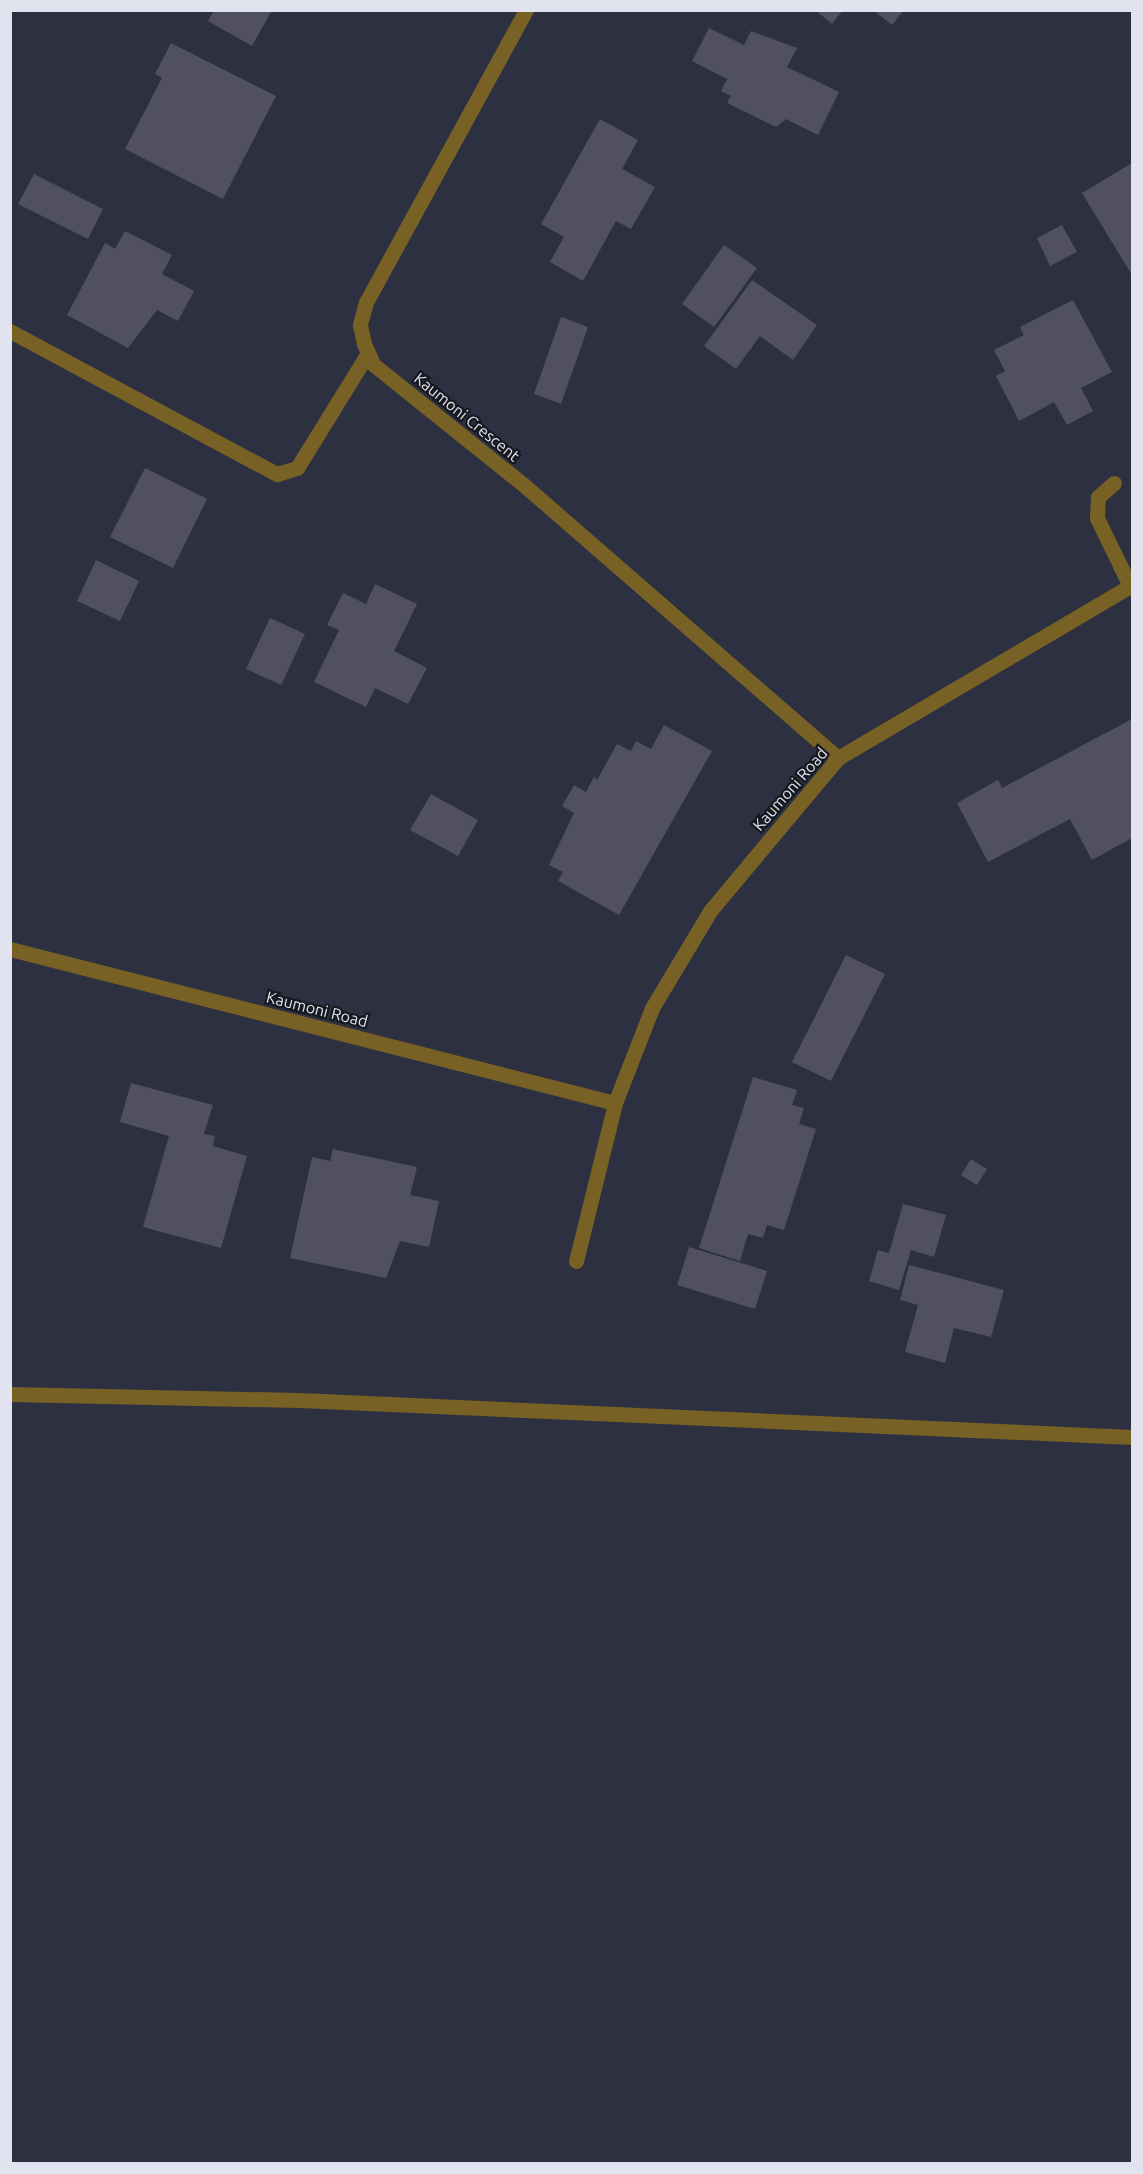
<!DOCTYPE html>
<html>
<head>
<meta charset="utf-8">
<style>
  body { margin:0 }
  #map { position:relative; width:1143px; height:2174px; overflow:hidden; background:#2d3040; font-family:Ubuntu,sans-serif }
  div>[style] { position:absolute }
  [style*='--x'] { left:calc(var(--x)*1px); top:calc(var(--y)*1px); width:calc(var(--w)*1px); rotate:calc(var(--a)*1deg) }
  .building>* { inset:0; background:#505061 }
  .minor>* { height:15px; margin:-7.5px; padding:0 7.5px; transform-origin:7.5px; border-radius:7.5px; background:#786125 }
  span { translate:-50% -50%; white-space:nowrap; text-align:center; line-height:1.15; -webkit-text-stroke:4.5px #171920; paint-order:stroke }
  .street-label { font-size:16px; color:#e1e4ee }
  .frame { position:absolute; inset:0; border:12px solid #e1e4ee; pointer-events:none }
</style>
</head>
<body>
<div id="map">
  <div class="building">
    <i style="clip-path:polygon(214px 10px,272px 10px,252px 46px,208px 21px)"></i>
    <i style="clip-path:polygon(815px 10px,843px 10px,832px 24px)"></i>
    <i style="clip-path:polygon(873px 10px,904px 10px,892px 25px)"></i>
    <i style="clip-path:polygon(709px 28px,744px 45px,751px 31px,797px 48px,787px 67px,839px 92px,818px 135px,786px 119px,776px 127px,727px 103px,731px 96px,721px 91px,727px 79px,692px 61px)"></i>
    <i style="clip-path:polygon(171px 43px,276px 96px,223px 199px,125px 149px,162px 78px,155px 74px)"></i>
    <i style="clip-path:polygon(600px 119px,638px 140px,622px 169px,655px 187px,631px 229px,616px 221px,583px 281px,550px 262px,564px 237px,541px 224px)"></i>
    <i style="clip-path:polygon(1132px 163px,1132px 275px,1082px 193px)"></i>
    <i style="clip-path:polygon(34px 174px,103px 209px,88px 239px,18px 204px)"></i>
    <i style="clip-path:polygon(1062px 225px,1077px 252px,1050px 266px,1037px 238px)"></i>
    <i style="clip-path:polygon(125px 231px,172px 255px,162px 274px,194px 291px,178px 321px,157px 310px,128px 348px,67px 315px,105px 243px,115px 249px)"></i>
    <i style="clip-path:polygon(724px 245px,757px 268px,714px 327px,682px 304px)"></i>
    <i style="clip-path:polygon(752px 280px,817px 325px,793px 360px,760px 336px,736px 369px,704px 346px)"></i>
    <i style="clip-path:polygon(1073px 300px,1112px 372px,1081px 388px,1093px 411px,1067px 425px,1054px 402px,1019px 421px,996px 376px,1005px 371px,994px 350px,1024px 335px,1020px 327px)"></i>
    <i style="clip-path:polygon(561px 317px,588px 327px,561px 404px,534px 394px)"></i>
    <i style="clip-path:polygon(145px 468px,207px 499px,173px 568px,110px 537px)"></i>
    <i style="clip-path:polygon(96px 560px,139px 581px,120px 621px,77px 601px)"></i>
    <i style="clip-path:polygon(375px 584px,417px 604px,394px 651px,427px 668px,408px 704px,375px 688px,366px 707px,314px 682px,339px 630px,327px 625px,343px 593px,366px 604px)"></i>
    <i style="clip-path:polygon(270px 618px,305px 634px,281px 685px,246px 669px)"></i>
    <i style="clip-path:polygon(1132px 719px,1132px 838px,1092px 860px,1070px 819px,988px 862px,957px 803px,998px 780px,1002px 788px)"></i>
    <i style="clip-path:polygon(664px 725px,712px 751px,619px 915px,558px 881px,563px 872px,549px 865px,574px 813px,562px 806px,574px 785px,586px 792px,594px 777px,597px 780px,617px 744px,631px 751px,636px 741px,651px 749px)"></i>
    <i style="clip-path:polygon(431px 794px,478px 820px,458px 856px,410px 830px)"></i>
    <i style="clip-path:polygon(846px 955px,885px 974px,831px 1081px,792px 1062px)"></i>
    <i style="clip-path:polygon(753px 1077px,797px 1090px,792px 1105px,804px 1108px,799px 1124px,816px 1129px,784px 1230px,767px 1225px,763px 1238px,748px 1234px,740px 1261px,699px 1248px)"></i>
    <i style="clip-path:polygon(131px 1083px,213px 1105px,204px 1134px,215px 1136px,213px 1146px,247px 1156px,221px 1248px,143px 1227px,169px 1136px,120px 1122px)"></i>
    <i style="clip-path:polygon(333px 1149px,417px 1167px,410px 1195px,439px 1201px,429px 1247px,400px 1241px,386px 1278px,290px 1258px,312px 1157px,330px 1161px)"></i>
    <i style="clip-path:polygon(971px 1159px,987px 1169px,977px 1185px,961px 1175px)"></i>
    <i style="clip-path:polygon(903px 1204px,946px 1215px,934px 1257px,911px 1250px,899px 1290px,869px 1281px,878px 1250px,889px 1253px)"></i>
    <i style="clip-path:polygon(689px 1247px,767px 1271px,755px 1309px,677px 1285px)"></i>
    <i style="clip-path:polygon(909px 1265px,1004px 1290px,991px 1337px,954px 1328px,945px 1363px,905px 1352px,918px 1305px,900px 1300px)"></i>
  </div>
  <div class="minor">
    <i style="--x:526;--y:10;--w:333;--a:118.7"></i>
    <i style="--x:366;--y:302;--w:24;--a:105"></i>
    <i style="--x:360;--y:325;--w:19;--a:78"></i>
    <i style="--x:364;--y:344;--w:23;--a:65"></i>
    <i style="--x:374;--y:365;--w:193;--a:38.7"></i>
    <i style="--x:525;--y:486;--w:415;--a:41"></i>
    <i style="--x:10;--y:331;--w:303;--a:28.2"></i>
    <i style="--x:277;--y:474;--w:21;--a:-17"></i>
    <i style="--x:297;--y:468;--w:135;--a:-58.3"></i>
    <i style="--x:1114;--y:483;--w:21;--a:139"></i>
    <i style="--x:1098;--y:497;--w:21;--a:93"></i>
    <i style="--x:1097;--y:518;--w:76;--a:64.1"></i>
    <i style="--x:10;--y:949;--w:624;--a:14.28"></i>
    <i style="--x:576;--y:1261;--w:163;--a:-76.1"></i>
    <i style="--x:615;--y:1103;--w:102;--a:-68.7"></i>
    <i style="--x:652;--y:1008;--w:113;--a:-59.1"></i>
    <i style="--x:710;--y:911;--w:199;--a:-50.1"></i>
    <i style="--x:838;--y:758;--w:341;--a:-30.5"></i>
    <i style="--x:10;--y:1394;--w:289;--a:1.2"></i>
    <i style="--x:299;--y:1400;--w:834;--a:2.54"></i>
  </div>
  <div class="street-label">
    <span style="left:467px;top:417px;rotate:39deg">Kaumoni Crescent</span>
    <span style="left:790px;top:789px;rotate:-49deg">Kaumoni Road</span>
    <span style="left:317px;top:1009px;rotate:14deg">Kaumoni Road</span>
  </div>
  <div class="frame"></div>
</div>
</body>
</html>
